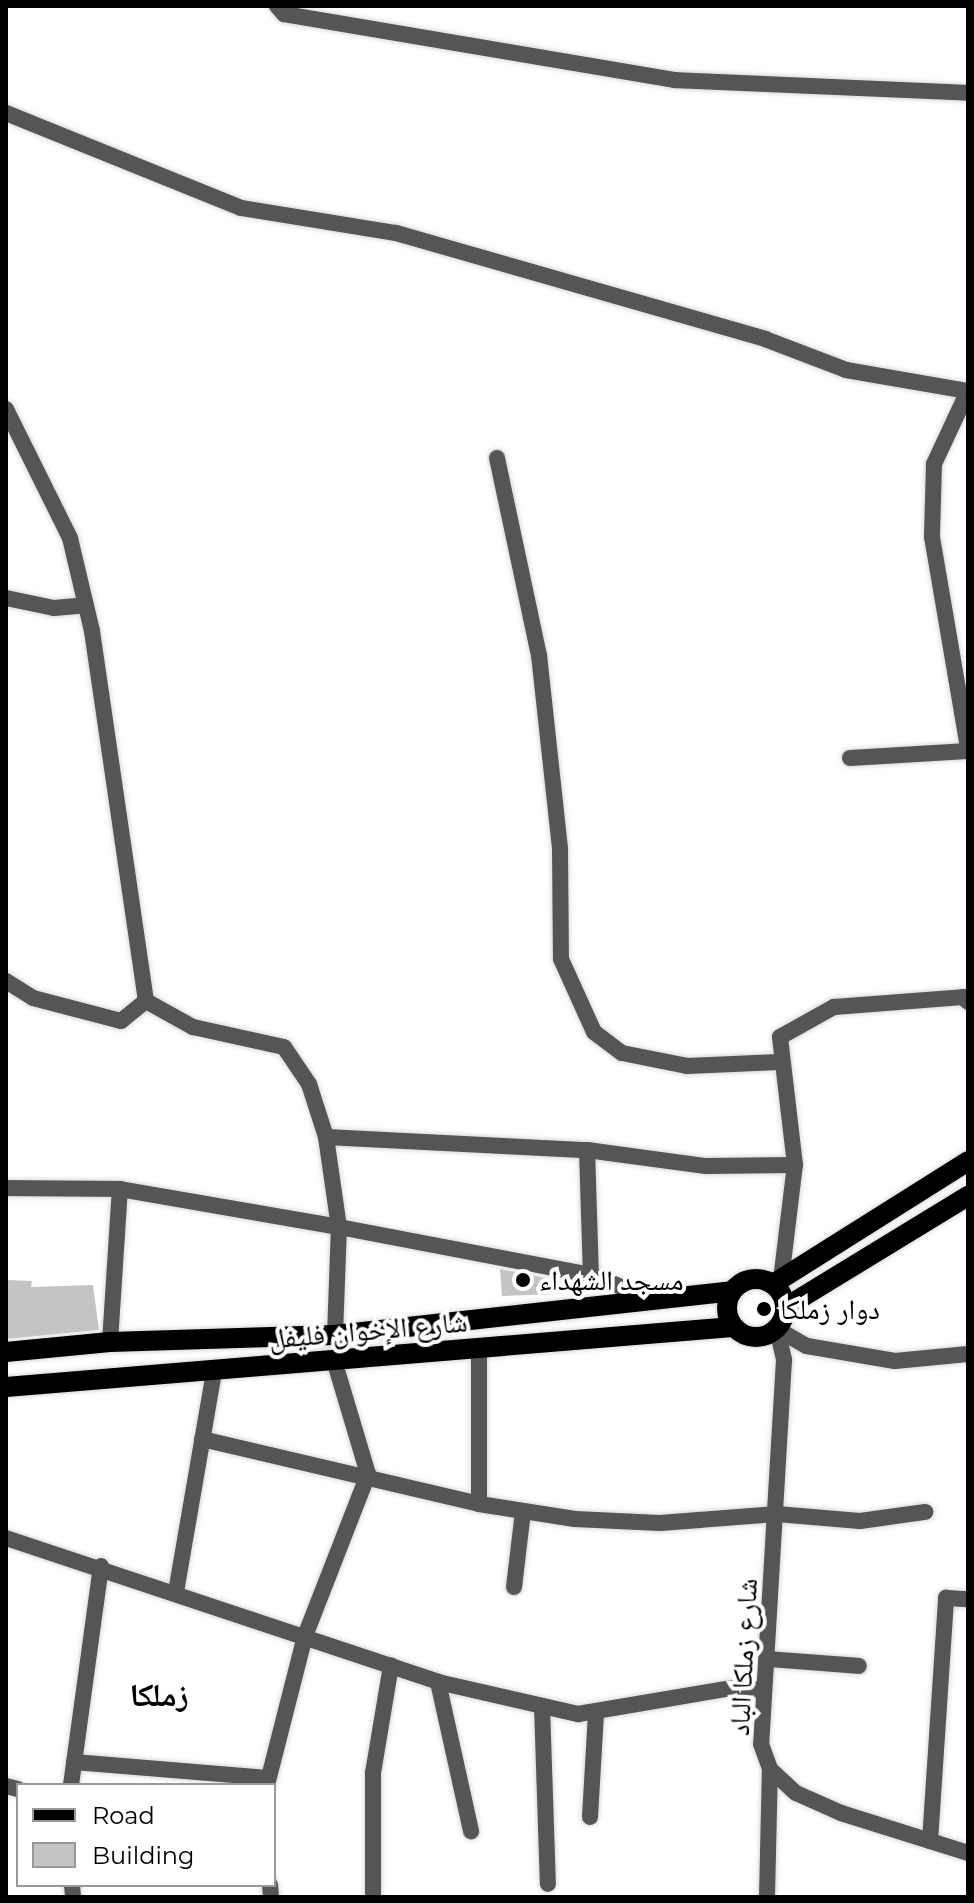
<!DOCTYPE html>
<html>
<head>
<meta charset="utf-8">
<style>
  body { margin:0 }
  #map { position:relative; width:974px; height:1903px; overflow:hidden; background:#fff; font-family:Montserrat,"Noto Naskh Arabic",sans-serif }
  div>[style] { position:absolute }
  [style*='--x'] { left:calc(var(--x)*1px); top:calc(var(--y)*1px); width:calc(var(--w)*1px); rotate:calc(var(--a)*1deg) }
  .building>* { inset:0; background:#c4c4c4 }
  .roads { filter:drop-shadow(0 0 2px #dbdbdb) drop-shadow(0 0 2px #dbdbdb) }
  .minor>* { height:16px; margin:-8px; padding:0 8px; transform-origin:8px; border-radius:8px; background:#555 }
  .tertiary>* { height:16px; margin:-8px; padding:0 8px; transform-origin:8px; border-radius:8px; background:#555 }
  .primary>* { height:20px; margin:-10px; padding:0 10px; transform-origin:10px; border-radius:10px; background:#000 }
  .primary>.ring { margin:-10px; padding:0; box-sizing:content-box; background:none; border:20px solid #000; border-radius:50% }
  .dots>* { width:22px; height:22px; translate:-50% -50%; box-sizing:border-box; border:4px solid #fff; border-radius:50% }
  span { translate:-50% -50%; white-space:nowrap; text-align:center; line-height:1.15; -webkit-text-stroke:8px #fff; paint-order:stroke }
  .poi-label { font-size:28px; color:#000 }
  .left { translate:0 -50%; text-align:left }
  .street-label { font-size:28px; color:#000 }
  .quarter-label { font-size:32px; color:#000; font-weight:700 }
  .frame { position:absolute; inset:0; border:8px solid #000; pointer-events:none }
  .legend { position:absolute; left:16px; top:1783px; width:260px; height:104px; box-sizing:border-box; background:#fff; border:2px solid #999; margin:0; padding:10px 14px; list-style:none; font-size:24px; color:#000 }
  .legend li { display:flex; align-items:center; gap:16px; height:40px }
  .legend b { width:40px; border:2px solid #999 }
</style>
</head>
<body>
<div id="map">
  <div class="building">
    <i style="clip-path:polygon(500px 1269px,561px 1281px,570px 1287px,561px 1294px,502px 1296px)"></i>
    <i style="clip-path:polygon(6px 1280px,32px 1281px,31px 1287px,93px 1285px,99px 1330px,6px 1339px)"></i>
  </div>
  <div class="roads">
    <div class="minor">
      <i style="--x:277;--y:6;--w:11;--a:49"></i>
      <i style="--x:284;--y:14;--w:397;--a:9.6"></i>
      <i style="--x:675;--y:80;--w:293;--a:2.5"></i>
      <i style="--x:968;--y:391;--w:81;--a:115"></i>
      <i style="--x:934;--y:464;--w:73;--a:91.6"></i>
      <i style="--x:932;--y:537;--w:213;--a:80.3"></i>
      <i style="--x:6;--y:409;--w:144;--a:63.6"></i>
      <i style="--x:70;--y:538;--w:96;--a:76.7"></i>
      <i style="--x:92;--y:631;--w:374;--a:81.7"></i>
      <i style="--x:146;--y:1001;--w:54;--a:29"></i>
      <i style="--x:193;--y:1027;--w:93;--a:12.4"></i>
      <i style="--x:284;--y:1047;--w:45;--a:56"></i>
      <i style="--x:309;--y:1084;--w:56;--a:72.2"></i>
      <i style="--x:326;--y:1137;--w:91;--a:81.8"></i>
      <i style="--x:339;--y:1227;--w:222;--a:-170.2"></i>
      <i style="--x:120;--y:1189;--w:114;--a:-179.5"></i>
      <i style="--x:497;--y:458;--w:201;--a:78"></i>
      <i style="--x:539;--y:655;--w:195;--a:83.8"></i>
      <i style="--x:560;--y:849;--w:110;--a:89.5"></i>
      <i style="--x:561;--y:959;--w:80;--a:65.7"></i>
      <i style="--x:594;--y:1032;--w:35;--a:37"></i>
      <i style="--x:622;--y:1053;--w:66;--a:11.3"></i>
      <i style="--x:687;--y:1066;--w:92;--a:-2.5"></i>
      <i style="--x:6;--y:598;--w:49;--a:11.8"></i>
      <i style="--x:54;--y:608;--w:32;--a:-5"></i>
      <i style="--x:850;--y:758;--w:118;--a:-3.4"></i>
      <i style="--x:6;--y:981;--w:32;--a:32"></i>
      <i style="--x:33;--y:998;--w:91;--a:14.6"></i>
      <i style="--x:121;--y:1021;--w:32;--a:-39"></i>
      <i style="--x:326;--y:1137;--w:261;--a:2.9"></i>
      <i style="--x:587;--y:1150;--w:120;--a:7.7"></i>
      <i style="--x:706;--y:1166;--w:89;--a:-0.6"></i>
      <i style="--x:587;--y:1150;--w:125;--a:88.2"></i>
      <i style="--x:781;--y:1280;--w:116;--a:-83.1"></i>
      <i style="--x:795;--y:1165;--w:129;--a:-96.7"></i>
      <i style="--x:780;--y:1037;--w:62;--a:-29.1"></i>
      <i style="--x:834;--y:1007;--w:129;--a:-4.4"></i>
      <i style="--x:963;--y:997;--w:7;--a:45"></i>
      <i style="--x:777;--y:1329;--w:34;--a:30"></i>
      <i style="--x:807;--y:1346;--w:89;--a:9.7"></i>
      <i style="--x:895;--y:1361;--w:73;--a:-5.5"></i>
      <i style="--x:335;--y:1335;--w:108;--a:-87.9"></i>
      <i style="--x:339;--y:1227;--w:257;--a:10.8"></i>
      <i style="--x:591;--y:1275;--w:66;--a:21.5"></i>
      <i style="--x:110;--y:1342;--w:153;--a:-86.3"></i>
      <i style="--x:202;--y:1439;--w:285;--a:13.2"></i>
      <i style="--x:479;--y:1504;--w:97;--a:8.9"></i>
      <i style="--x:575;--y:1519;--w:85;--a:2.7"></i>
      <i style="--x:660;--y:1523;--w:117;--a:-4.4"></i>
      <i style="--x:777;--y:1514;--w:83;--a:4.8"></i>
      <i style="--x:860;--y:1521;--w:66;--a:-7.9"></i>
      <i style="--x:479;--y:1504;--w:155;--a:-90"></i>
      <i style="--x:6;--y:1538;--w:455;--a:18.4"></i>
      <i style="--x:438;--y:1682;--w:144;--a:12.9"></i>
      <i style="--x:578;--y:1714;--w:155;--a:-9.6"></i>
      <i style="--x:731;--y:1688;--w:33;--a:3"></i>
      <i style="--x:514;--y:1587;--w:76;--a:-83.2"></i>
      <i style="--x:176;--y:1592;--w:224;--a:-80.2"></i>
      <i style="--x:768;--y:1659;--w:91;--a:4.4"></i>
      <i style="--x:438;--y:1682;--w:153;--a:77.5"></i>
      <i style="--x:542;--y:1706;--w:178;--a:88.1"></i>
      <i style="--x:74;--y:1762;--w:194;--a:4.7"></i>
      <i style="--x:71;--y:1785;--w:221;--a:-82.2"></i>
      <i style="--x:267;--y:1785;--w:154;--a:-75.7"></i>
      <i style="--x:305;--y:1636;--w:174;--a:-68.7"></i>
      <i style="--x:368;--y:1474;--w:119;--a:-106.6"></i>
      <i style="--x:6;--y:1786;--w:12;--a:14"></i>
      <i style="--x:590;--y:1817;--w:105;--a:-86.7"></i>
      <i style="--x:930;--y:1841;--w:244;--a:-86.2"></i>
      <i style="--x:946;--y:1598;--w:22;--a:3"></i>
      <i style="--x:72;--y:1885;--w:12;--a:85"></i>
      <i style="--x:270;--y:1885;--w:12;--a:85"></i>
      <i style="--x:373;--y:1897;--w:124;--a:-90"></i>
      <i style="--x:373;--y:1773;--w:109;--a:-80.5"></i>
      <i style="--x:767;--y:1897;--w:128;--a:-88.7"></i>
    </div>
    <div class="tertiary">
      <i style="--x:6;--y:113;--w:253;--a:22"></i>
      <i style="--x:241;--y:208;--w:157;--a:9.2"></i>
      <i style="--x:396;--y:233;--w:384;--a:16"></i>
      <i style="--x:765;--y:339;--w:87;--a:20.9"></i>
      <i style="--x:846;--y:370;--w:124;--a:9.8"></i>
      <i style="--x:777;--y:1329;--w:32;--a:77"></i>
      <i style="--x:784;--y:1360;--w:385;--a:93.4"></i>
      <i style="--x:761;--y:1744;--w:27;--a:70"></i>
      <i style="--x:770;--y:1769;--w:35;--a:43"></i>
      <i style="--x:796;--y:1793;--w:49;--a:24"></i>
      <i style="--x:841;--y:1813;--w:133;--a:17.5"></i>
    </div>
    <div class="primary">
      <i class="ring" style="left:727px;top:1279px;width:38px;height:38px"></i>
      <i style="--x:773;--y:1284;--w:231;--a:-32.2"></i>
      <i style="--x:786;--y:1307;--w:213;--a:-31.4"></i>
      <i style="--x:6;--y:1352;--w:104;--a:-5.5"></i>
      <i style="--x:110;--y:1342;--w:225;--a:-1.8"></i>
      <i style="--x:335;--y:1335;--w:399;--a:-6.3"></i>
      <i style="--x:6;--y:1387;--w:729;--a:-4.72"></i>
    </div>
  </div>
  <div class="dots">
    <i style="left:523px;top:1280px;background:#000"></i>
    <i style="left:764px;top:1309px;background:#000"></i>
  </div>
  <div class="poi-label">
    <span class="left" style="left:539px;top:1280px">مسجد الشهداء</span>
    <span class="left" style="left:780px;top:1309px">دوار زملكا</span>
  </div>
  <div class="street-label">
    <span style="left:368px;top:1330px;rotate:-5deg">شارع الإخوان فليفل</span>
    <span style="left:743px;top:1657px;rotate:-87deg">شارع زملكا الباد</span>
  </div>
  <div class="quarter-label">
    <span style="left:159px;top:1695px">زملكا</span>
  </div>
  <div class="frame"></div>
  <ul class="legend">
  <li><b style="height:10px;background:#000"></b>Road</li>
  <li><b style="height:22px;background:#c4c4c4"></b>Building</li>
  </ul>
</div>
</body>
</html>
